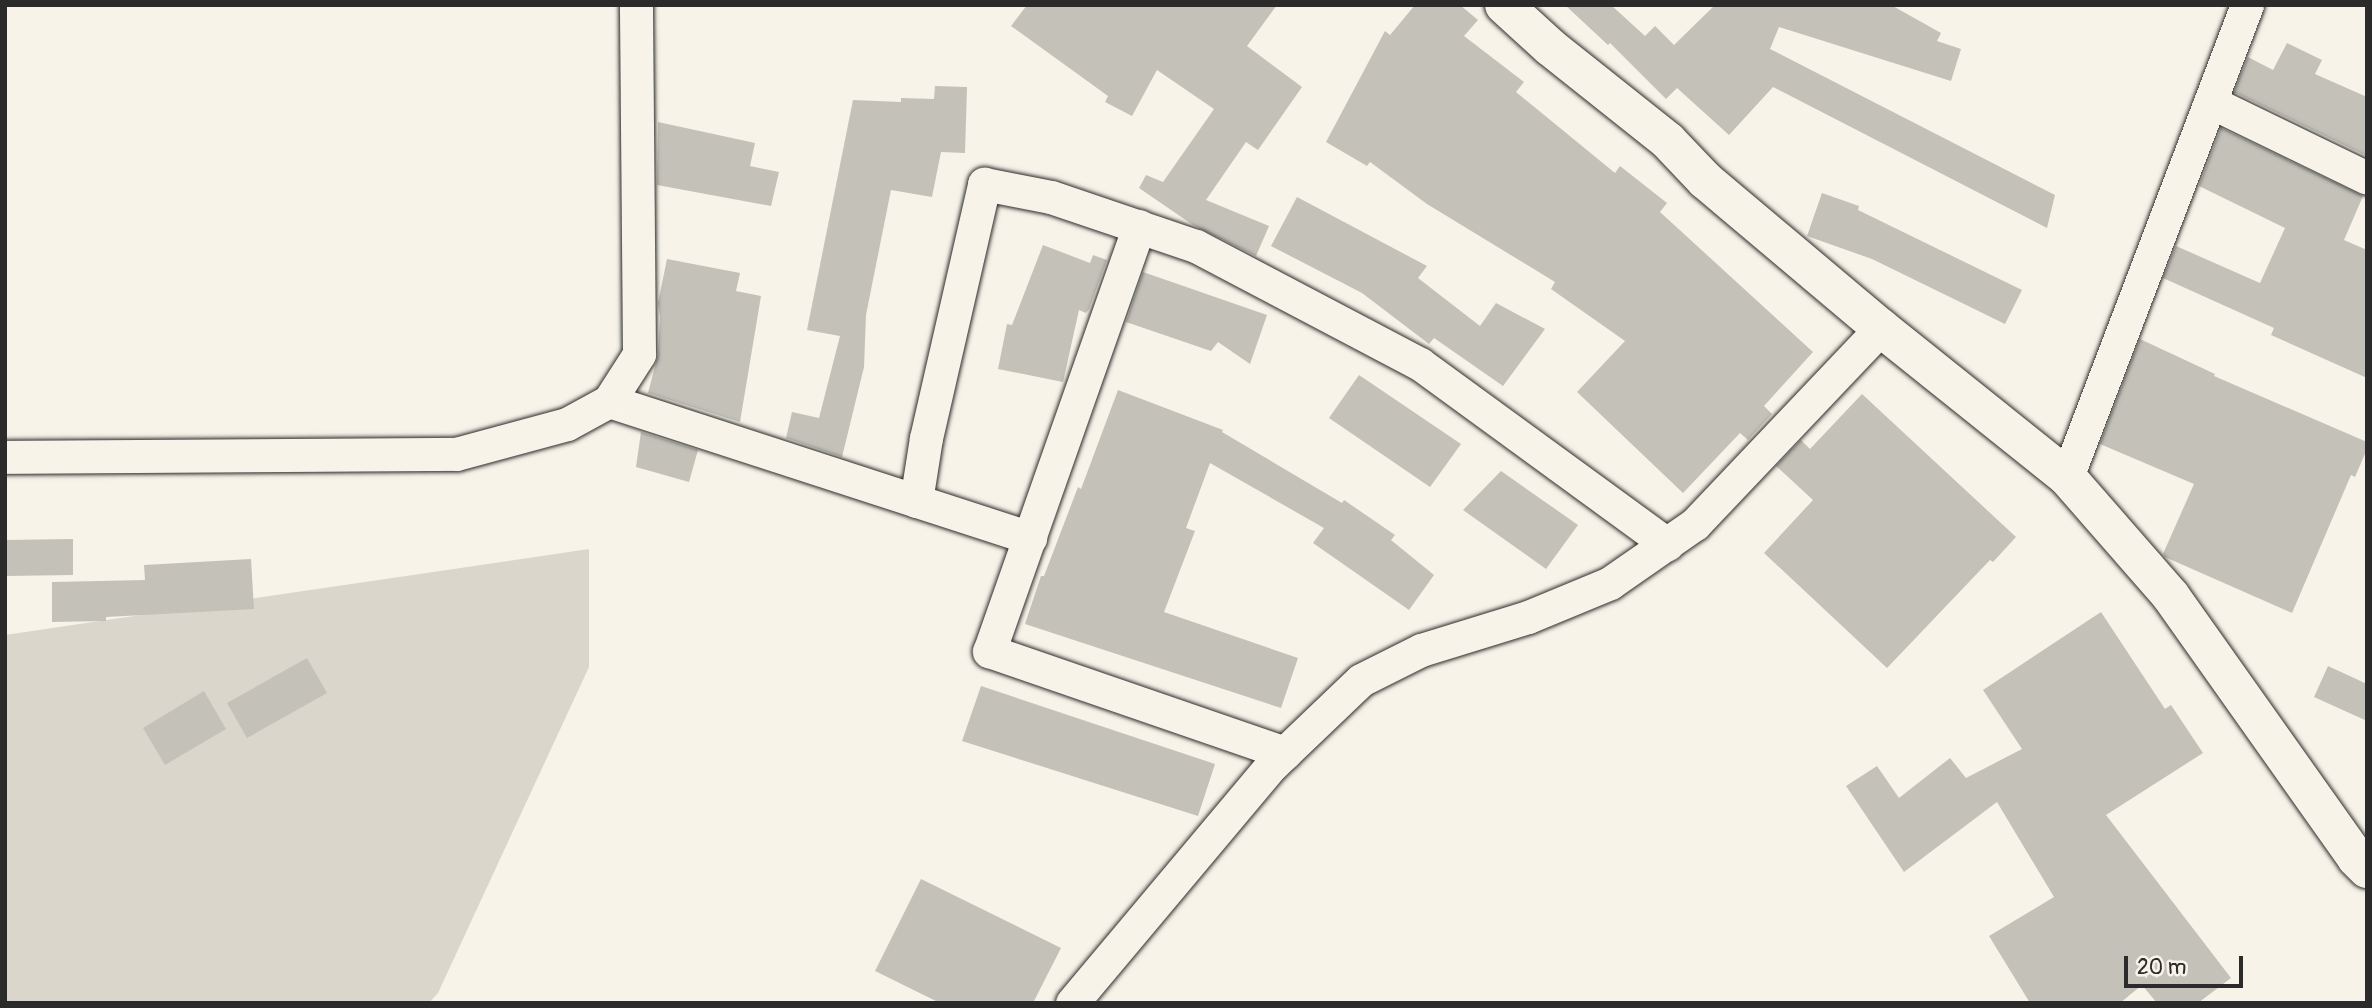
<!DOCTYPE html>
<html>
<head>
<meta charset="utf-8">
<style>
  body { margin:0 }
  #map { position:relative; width:2372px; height:1008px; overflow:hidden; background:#f7f3e8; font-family:Pangolin,sans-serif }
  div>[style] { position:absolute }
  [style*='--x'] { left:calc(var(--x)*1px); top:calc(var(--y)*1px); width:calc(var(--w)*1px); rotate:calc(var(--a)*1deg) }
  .green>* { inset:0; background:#dad6cc }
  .building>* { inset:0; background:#c4c1b9 }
  .roads { filter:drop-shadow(0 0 2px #2b2b2b) drop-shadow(0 0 2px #2b2b2b) }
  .minor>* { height:33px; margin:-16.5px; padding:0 16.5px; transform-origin:16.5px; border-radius:16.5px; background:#f7f3e8 }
  .tertiary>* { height:38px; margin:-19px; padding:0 19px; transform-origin:19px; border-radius:19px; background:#f7f3e8 }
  span { translate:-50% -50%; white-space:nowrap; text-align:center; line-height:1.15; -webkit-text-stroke:5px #f7f3e8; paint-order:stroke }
  .frame { position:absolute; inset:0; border:7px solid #2b2b2b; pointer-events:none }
  .scale { position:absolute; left:2124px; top:956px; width:119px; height:32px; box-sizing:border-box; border:4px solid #2b2b2b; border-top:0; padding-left:9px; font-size:21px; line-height:24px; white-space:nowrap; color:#2b2b2b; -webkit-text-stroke:5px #f7f3e8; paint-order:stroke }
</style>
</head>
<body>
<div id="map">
  <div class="green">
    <i style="clip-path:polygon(589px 549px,589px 667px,438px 993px,429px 1003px,5px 1003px,5px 635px)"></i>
  </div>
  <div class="building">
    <i style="clip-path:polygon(1027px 5px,1277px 5px,1247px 46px,1302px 87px,1258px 150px,1246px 142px,1206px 200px,1269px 226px,1256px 256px,1193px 225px,1139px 188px,1146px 175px,1163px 182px,1214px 109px,1157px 70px,1132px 116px,1105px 102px,1108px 96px,1011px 26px)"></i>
    <i style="clip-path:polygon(1415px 5px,1460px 5px,1478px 20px,1464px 36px,1524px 82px,1516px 92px,1615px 173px,1620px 166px,1667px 203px,1660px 212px,1813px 352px,1764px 406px,1772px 414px,1748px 440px,1740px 433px,1683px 493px,1577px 392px,1625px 341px,1551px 289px,1555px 282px,1427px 204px,1370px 162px,1367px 166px,1326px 142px,1385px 31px,1390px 35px)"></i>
    <i style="clip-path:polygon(1565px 5px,1611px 5px,1645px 36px,1655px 26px,1674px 45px,1715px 5px,1891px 5px,1941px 33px,1937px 41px,1961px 49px,1951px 81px,1779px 27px,1770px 49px,2055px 195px,2047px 228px,1773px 87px,1729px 135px,1677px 88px,1666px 99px,1610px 43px,1608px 45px)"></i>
    <i style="clip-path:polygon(2287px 43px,2322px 60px,2315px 74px,2367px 97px,2367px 156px,2234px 92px,2248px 57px,2273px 70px)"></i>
    <i style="clip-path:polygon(935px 86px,967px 87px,965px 153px,941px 152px,932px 197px,891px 190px,866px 315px,864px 367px,842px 457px,786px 438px,792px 412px,819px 418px,840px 336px,807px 330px,853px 100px,901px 102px,901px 98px,934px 99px)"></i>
    <i style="clip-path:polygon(658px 122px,755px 143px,750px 166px,779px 172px,771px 206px,657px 185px)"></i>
    <i style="clip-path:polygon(2221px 128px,2363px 196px,2344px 240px,2367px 250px,2367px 378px,2271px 335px,2274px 328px,2163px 278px,2176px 246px,2260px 283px,2285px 228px,2199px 186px)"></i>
    <i style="clip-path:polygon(1822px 193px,1859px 206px,1858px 210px,2022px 290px,2005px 324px,1872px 259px,1807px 236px)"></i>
    <i style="clip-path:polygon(1297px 197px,1427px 266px,1418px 278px,1480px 326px,1496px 303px,1545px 329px,1503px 386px,1434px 338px,1429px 344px,1362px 293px,1271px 246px)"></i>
    <i style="clip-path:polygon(1043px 245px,1090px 263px,1093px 255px,1107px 260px,1089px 309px,1086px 313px,1079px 310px,1063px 382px,998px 369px,1007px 324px,1012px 325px)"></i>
    <i style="clip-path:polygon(667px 259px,740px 273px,736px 291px,761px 296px,740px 422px,648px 393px,658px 355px,660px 317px,658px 303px)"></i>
    <i style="clip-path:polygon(1143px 272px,1267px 315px,1250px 364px,1218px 342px,1211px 351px,1126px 322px)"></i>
    <i style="clip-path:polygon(2140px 339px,2215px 374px,2214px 376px,2367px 442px,2367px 449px,2355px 477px,2351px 475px,2292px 613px,2165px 557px,2163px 554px,2194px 484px,2100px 444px)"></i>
    <i style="clip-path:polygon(1359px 375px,1461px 444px,1430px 487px,1329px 418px)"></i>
    <i style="clip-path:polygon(1118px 390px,1223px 430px,1222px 432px,1342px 503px,1344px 500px,1395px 535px,1391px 540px,1434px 575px,1409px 610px,1313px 543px,1324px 528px,1210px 463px,1186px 528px,1195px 531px,1164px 612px,1298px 658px,1281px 708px,1025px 624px,1041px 576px,1044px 576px,1078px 487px,1081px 489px)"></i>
    <i style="clip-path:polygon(1862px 394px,2016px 537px,1993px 562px,1990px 560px,1887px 668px,1764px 553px,1813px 500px,1776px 466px,1801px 440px,1810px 449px)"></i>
    <i style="clip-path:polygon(641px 432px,698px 450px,689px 482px,636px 467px)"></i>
    <i style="clip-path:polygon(1501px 471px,1578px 525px,1546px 569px,1463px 510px)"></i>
    <i style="clip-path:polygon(73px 539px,73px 575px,5px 576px,5px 540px)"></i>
    <i style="clip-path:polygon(251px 559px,254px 609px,106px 617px,106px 621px,52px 622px,52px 582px,145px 580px,144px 565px)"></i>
    <i style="clip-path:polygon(2101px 612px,2165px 709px,2171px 705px,2203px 753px,2106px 815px,2231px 978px,2198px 1003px,2157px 1003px,2142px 985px,2120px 1003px,2030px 1003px,1989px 936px,2054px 897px,1997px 802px,1904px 872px,1846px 786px,1877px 766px,1899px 798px,1950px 758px,1966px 778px,2022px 749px,1983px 690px)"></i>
    <i style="clip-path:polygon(307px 658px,327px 693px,247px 738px,227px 703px)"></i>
    <i style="clip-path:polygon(2328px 666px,2367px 684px,2367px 721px,2314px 697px)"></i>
    <i style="clip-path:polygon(981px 686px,1215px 764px,1198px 816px,962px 741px)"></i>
    <i style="clip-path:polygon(204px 691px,226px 729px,165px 765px,143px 728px)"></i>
    <i style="clip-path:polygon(921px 879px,1061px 948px,1033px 1003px,940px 1003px,875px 971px)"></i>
  </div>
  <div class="roads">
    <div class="minor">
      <i style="--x:2209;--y:105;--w:12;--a:9"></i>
      <i style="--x:2221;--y:107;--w:162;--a:25.9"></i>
      <i style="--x:1139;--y:226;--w:451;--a:109.4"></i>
      <i style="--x:989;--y:651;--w:313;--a:19"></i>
      <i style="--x:609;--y:401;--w:443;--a:18"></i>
      <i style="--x:5;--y:457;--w:451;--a:-0.4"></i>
      <i style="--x:456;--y:454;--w:115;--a:-15.1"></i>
      <i style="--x:567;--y:424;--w:48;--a:-28.7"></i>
      <i style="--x:609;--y:401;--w:56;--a:-57.4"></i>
      <i style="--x:639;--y:354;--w:349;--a:-90.5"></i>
      <i style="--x:2067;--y:477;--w:505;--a:-69.13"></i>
      <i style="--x:916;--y:501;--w:64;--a:-81"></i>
      <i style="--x:926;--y:438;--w:261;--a:-77.1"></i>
      <i style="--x:984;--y:184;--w:68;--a:11"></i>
      <i style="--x:1051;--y:197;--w:153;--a:18.7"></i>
      <i style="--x:1196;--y:246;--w:253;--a:27.8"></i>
      <i style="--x:1420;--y:364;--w:306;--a:36.1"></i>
      <i style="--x:1072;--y:1003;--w:311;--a:-50"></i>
      <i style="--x:1272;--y:765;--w:123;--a:-43.7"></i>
      <i style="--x:1361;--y:680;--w:67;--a:-26.6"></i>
      <i style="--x:1421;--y:650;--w:112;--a:-17.1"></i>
      <i style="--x:1528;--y:617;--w:89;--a:-22.5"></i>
      <i style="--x:1610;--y:583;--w:103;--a:-34.8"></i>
      <i style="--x:1695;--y:524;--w:270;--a:-46.5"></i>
    </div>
    <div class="tertiary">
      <i style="--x:1504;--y:5;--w:62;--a:42.4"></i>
      <i style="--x:1550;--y:47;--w:151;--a:38.5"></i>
      <i style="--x:1668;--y:141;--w:54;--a:46.5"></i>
      <i style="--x:1705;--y:180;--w:230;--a:40.1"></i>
      <i style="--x:1881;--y:328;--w:238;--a:38.7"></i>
      <i style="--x:2067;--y:477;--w:157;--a:48.9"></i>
      <i style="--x:2170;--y:595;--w:322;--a:54.7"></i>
      <i style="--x:2356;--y:858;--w:16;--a:45"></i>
    </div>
  </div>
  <div class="frame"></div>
  <div class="scale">20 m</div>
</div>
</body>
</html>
